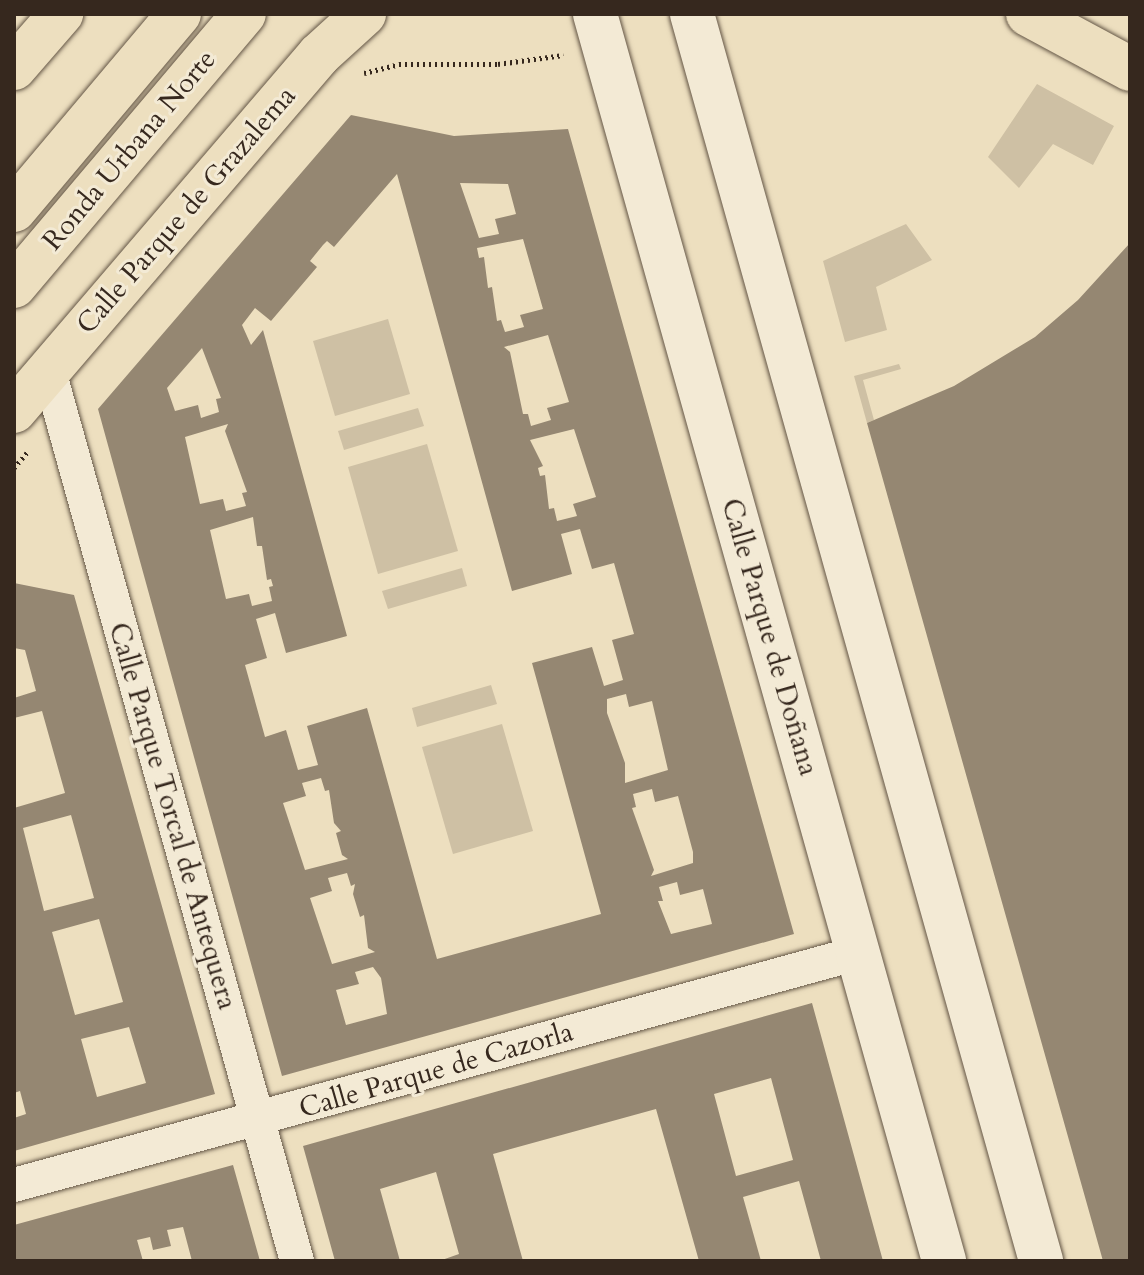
<!DOCTYPE html>
<html>
<head>
<meta charset="utf-8">
<style>
  body { margin:0 }
  #map { position:relative; width:1144px; height:1275px; overflow:hidden; background:#eddfbf; font-family:Cardo,serif }
  div>[style] { position:absolute }
  [style*='--x'] { left:calc(var(--x)*1px); top:calc(var(--y)*1px); width:calc(var(--w)*1px); rotate:calc(var(--a)*1deg) }
  .green>* { inset:0; background:#cec0a4 }
  .building>* { inset:0; background:#958772 }
  .path>* { height:5px; margin-top:-2.5px; transform-origin:0; background:repeating-linear-gradient(90deg,#36281e 0 2px,transparent 0 6px) }
  .roads { filter:drop-shadow(0 0 2px #645646) drop-shadow(0 0 2px #645646) }
  .street>* { height:34px; margin:-17px; padding:0 17px; transform-origin:17px; border-radius:17px; background:#f3ead5 }
  .secondary>* { height:44px; margin:-22px; padding:0 22px; transform-origin:22px; border-radius:22px; background:#f3ead5 }
  .primary>* { height:44px; margin:-22px; padding:0 22px; transform-origin:22px; border-radius:22px; background:#eddfbf }
  span { translate:-50% -50%; white-space:nowrap; text-align:center; line-height:1.15; -webkit-text-stroke:6px #f3ead5; paint-order:stroke }
  .street-label { font-size:28px; color:#36281e }
  .frame { position:absolute; inset:0; border:16px solid #36281e; pointer-events:none }
</style>
</head>
<body>
<div id="map">
  <div class="green">
    <i style="clip-path:polygon(1037px 84px,1114px 126px,1093px 165px,1053px 144px,1019px 188px,988px 157px)"></i>
    <i style="clip-path:polygon(906px 224px,932px 260px,876px 287px,887px 330px,845px 342px,823px 261px)"></i>
    <i style="clip-path:polygon(388px 319px,410px 394px,335px 416px,313px 341px)"></i>
    <i style="clip-path:polygon(899px 364px,901px 369px,863px 380px,874px 420px,867px 423px,854px 376px)"></i>
    <i style="clip-path:polygon(418px 408px,424px 426px,344px 450px,338px 431px)"></i>
    <i style="clip-path:polygon(427px 444px,458px 551px,378px 574px,348px 467px)"></i>
    <i style="clip-path:polygon(462px 568px,467px 586px,388px 609px,382px 591px)"></i>
    <i style="clip-path:polygon(491px 685px,497px 704px,417px 727px,412px 708px)"></i>
    <i style="clip-path:polygon(502px 724px,533px 831px,453px 854px,422px 747px)"></i>
  </div>
  <div class="building">
    <i style="clip-path:polygon(evenodd,351px 115px,454px 136px,568px 129px,794px 934px,282px 1076px,98px 409px,351px 115px,397px 174px,512px 591px,572px 574px,561px 534px,580px 529px,592px 569px,614px 563px,634px 634px,612px 640px,623px 680px,604px 686px,592px 647px,532px 663px,601px 914px,437px 959px,367px 708px,307px 726px,318px 765px,298px 770px,286px 730px,265px 737px,245px 665px,267px 658px,256px 619px,275px 613px,286px 653px,347px 636px,263px 330px,251px 345px,242px 325px,255px 308px,271px 321px,317px 267px,310px 261px,323px 245px,327px 241px,334px 247px,397px 174px,351px 115px,460px 183px,508px 184px,516px 214px,495px 219px,499px 234px,479px 238px,460px 183px,351px 115px,523px 239px,543px 309px,520px 315px,524px 327px,505px 332px,501px 320px,497px 321px,492px 287px,488px 288px,484px 257px,479px 258px,477px 248px,523px 239px,351px 115px,548px 335px,569px 402px,547px 408px,551px 420px,531px 426px,528px 414px,523px 414px,510px 352px,504px 347px,548px 335px,351px 115px,202px 348px,221px 398px,216px 399px,219px 412px,201px 418px,198px 405px,175px 411px,167px 388px,202px 348px,351px 115px,228px 424px,225px 431px,247px 492px,242px 493px,246px 506px,226px 511px,223px 499px,200px 504px,185px 437px,228px 424px,351px 115px,574px 429px,596px 497px,573px 504px,577px 516px,557px 521px,554px 508px,549px 509px,545px 475px,540px 476px,538px 468px,543px 466px,530px 440px,574px 429px,351px 115px,253px 517px,257px 546px,262px 546px,267px 580px,271px 579px,273px 586px,269px 587px,272px 601px,252px 606px,249px 594px,226px 599px,210px 530px,253px 517px,351px 115px,626px 694px,629px 707px,652px 701px,668px 770px,625px 783px,625px 763px,607px 713px,607px 699px,626px 694px,351px 115px,321px 778px,325px 791px,329px 790px,334px 823px,341px 831px,336px 833px,342px 855px,348px 859px,305px 870px,283px 803px,306px 796px,302px 783px,321px 778px,351px 115px,652px 789px,655px 802px,678px 796px,693px 852px,693px 863px,651px 876px,654px 870px,632px 808px,636px 807px,633px 794px,652px 789px,351px 115px,347px 873px,351px 886px,355px 884px,353px 894px,360px 917px,364px 915px,368px 948px,375px 952px,332px 964px,310px 898px,332px 891px,328px 878px,347px 873px,351px 115px,677px 882px,680px 895px,703px 889px,712px 924px,671px 934px,658px 901px,663px 901px,659px 887px,677px 882px,351px 115px,373px 967px,381px 978px,387px 1014px,346px 1025px,336px 990px,359px 984px,355px 972px,373px 967px)"></i>
    <i style="clip-path:polygon(1130px 243px,1130px 1261px,1103px 1261px,867px 423px,954px 386px,1035px 337px,1078px 300px)"></i>
    <i style="clip-path:polygon(evenodd,14px 583px,74px 595px,215px 1094px,14px 1151px,14px 1118px,26px 1114px,20px 1091px,14px 1093px,14px 808px,65px 793px,42px 711px,14px 718px,14px 698px,36px 691px,25px 650px,14px 648px,14px 583px,71px 815px,94px 898px,44px 911px,23px 828px,71px 815px,14px 583px,99px 919px,123px 1002px,75px 1015px,52px 932px,99px 919px,14px 583px,129px 1027px,146px 1083px,97px 1097px,81px 1039px,129px 1027px)"></i>
    <i style="clip-path:polygon(evenodd,812px 1003px,883px 1261px,821px 1261px,799px 1181px,743px 1197px,761px 1261px,699px 1261px,656px 1109px,493px 1154px,523px 1261px,439px 1261px,459px 1254px,436px 1172px,380px 1189px,400px 1261px,335px 1261px,303px 1146px,812px 1003px,771px 1078px,793px 1160px,736px 1176px,714px 1094px,771px 1078px)"></i>
    <i style="clip-path:polygon(233px 1165px,260px 1261px,192px 1261px,183px 1227px,167px 1230px,171px 1246px,153px 1250px,150px 1237px,137px 1240px,143px 1261px,14px 1261px,14px 1225px)"></i>
  </div>
  <div class="path">
    <i style="--x:364;--y:73;--w:36;--a:-14"></i>
    <i style="--x:399;--y:64;--w:99;--a:0"></i>
    <i style="--x:498;--y:64;--w:66;--a:-7.9"></i>
    <i style="--x:14;--y:468;--w:23;--a:-50"></i>
  </div>
  <div class="roads">
    <div class="street">
      <i style="--x:49;--y:371;--w:924;--a:74.43"></i>
      <i style="--x:14;--y:1185;--w:875;--a:-15.37"></i>
    </div>
    <div class="secondary">
      <i style="--x:595;--y:14;--w:1295;--a:74.36"></i>
      <i style="--x:692;--y:14;--w:1295;--a:74.36"></i>
    </div>
    <div class="primary">
      <i style="--x:1028;--y:14;--w:116;--a:28.3"></i>
      <i style="--x:14;--y:68;--w:72;--a:-49"></i>
      <i style="--x:14;--y:210;--w:256;--a:-49.9"></i>
      <i style="--x:14;--y:286;--w:356;--a:-49.8"></i>
      <i style="--x:14;--y:411;--w:469;--a:-49.4"></i>
      <i style="--x:319;--y:55;--w:61;--a:-42.3"></i>
    </div>
  </div>
  <div class="street-label">
    <span style="left:129px;top:150px;rotate:-50deg">Ronda Urbana Norte</span>
    <span style="left:186px;top:210px;rotate:-49deg">Calle Parque de Grazalema</span>
    <span style="left:770px;top:637px;rotate:74deg">Calle Parque de Doñana</span>
    <span style="left:173px;top:816px;rotate:74deg">Calle Parque Torcal de Antequera</span>
    <span style="left:436px;top:1070px;rotate:-16deg">Calle Parque de Cazorla</span>
  </div>
  <div class="frame"></div>
</div>
</body>
</html>
